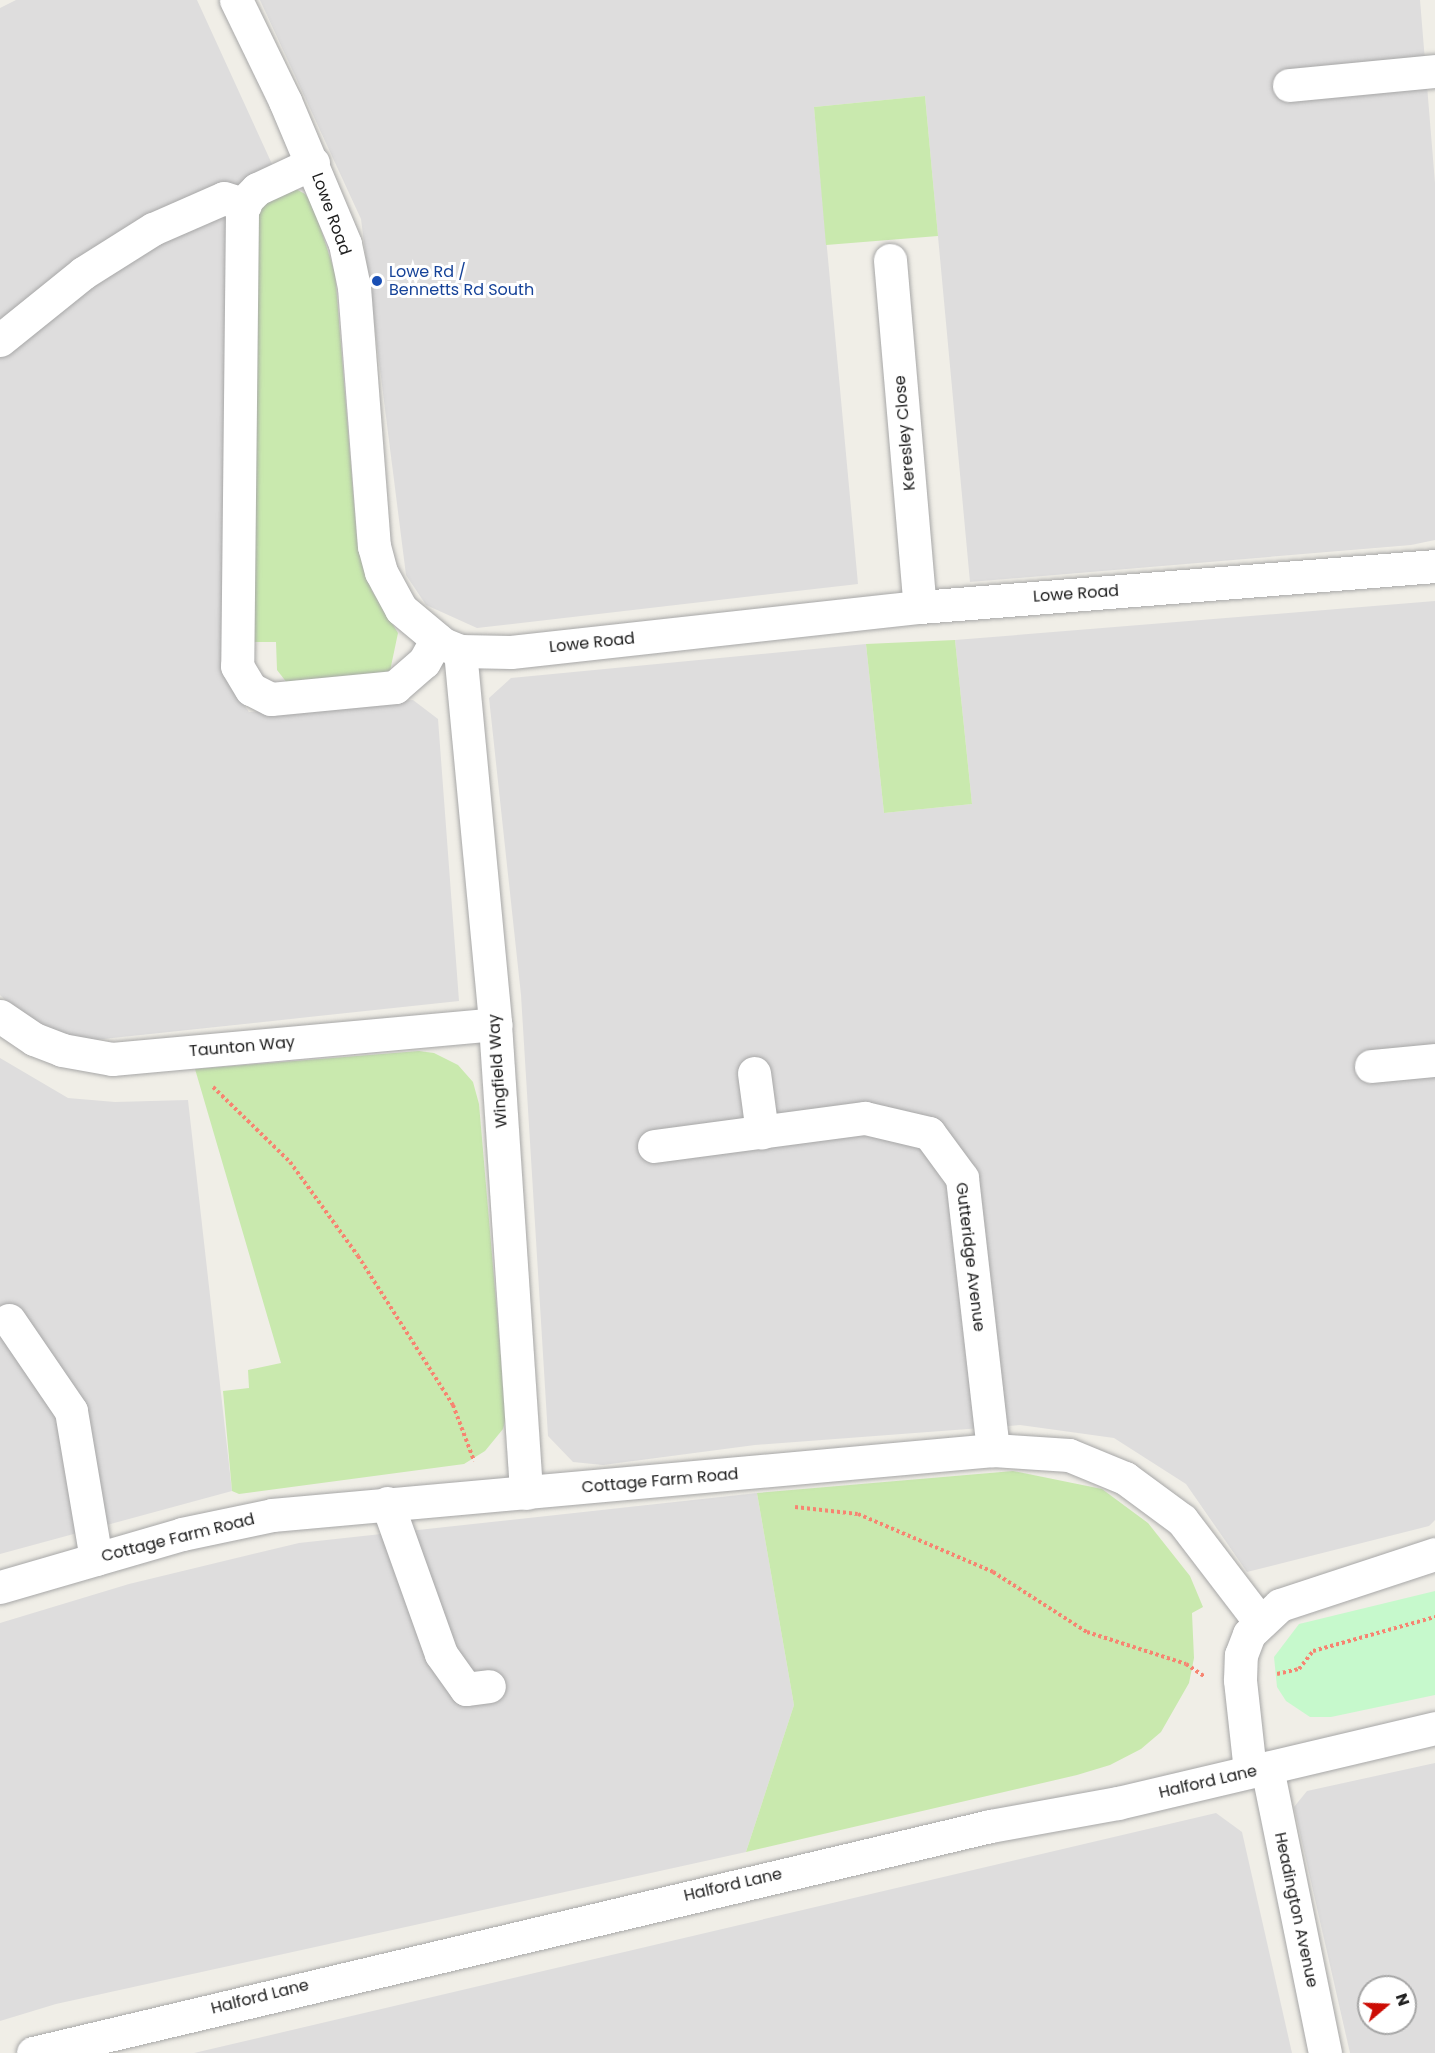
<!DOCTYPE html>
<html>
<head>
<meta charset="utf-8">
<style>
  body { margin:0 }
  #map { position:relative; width:1435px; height:2053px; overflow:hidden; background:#f0eee7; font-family:Poppins,sans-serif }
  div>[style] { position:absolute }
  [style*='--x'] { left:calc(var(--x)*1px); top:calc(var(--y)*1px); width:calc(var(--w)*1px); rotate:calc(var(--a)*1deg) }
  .residential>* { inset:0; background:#dedddd }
  .grass>* { inset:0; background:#c9e9ae }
  .park>* { inset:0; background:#c6f9cc }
  .path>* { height:4px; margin-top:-2px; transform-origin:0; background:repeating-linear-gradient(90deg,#f78471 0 3px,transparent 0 6px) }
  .roads { filter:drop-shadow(0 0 2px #a7a7a7) drop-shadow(0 0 2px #a7a7a7) }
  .minor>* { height:33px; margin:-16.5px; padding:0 16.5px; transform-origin:16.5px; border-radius:16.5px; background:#fff }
  .dots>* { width:16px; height:16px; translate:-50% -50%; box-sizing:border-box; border:3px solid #fff; border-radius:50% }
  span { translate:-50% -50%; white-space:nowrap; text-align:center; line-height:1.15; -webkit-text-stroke:6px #fff; paint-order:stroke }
  .street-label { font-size:16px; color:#202020 }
  .transit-label { font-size:16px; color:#164399 }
  .left { translate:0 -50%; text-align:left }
  .north { position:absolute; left:1357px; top:1975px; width:60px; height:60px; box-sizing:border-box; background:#fff; border:2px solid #a6a6a6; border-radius:50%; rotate:71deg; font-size:16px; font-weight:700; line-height:24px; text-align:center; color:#202020 }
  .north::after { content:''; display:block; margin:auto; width:21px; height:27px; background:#cc0c04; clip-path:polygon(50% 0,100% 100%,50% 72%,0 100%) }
</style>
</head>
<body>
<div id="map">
  <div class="residential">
    <i style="clip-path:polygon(16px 0,197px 0,272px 164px,227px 203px,227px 681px,249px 712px,413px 700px,438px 719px,459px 1001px,75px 1042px,17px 1011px,0 995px,0 8px)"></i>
    <i style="clip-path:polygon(260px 0,1420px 0,1435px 183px,1435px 540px,1411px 545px,970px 582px,925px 96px,814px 107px,858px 584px,477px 628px,426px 605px,406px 575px,361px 219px)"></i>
    <i style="clip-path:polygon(1435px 601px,1435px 1520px,1429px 1526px,1247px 1572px,1186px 1484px,1114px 1438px,1020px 1425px,755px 1445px,603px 1465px,573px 1462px,548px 1436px,521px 995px,489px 698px,511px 678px,866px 644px,884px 813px,972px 804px,955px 640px)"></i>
    <i style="clip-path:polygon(0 1058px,68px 1098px,115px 1102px,188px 1100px,232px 1491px,0 1554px)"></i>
    <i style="clip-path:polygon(757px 1493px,794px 1705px,746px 1852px,56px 2004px,0 2021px,0 1623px,129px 1584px,299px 1543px)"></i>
    <i style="clip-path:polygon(evenodd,1435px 1763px,1435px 2053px,1350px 2053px,1294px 1807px,1307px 1791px,1435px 1763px,1369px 1987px,1405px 1987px,1405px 2023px,1369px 2023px,1369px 1987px)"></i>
    <i style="clip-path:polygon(1216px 1813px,1242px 1832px,1292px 2053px,194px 2053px)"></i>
  </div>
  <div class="grass">
    <i style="clip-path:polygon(925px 96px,938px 236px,826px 245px,814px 107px)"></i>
    <i style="clip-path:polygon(294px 188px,305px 194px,313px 205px,335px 273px,357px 539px,372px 591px,398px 633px,390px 671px,291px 688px,277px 670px,276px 642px,248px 642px,256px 204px)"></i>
    <i style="clip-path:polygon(955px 640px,972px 804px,884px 813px,866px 644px)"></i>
    <i style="clip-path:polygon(419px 1051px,434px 1053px,458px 1065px,473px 1082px,479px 1104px,506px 1417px,503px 1429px,485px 1451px,464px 1464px,239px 1494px,232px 1491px,223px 1391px,249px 1388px,248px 1370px,281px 1363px,195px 1069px)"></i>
    <i style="clip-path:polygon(1013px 1471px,1102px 1489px,1148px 1523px,1190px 1576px,1203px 1607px,1192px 1613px,1194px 1658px,1189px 1683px,1161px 1732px,1141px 1749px,1110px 1765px,1077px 1775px,746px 1852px,794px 1705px,757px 1493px)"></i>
  </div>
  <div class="park">
    <i style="clip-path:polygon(1435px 1591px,1435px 1695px,1331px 1717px,1310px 1717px,1286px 1701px,1277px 1687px,1274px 1657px,1299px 1624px)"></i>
  </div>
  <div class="path">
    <i style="--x:213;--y:1087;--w:107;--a:44.2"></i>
    <i style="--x:290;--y:1162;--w:116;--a:54.1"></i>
    <i style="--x:358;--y:1256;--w:177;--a:57.5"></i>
    <i style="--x:453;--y:1405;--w:60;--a:69.4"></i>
    <i style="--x:795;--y:1507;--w:63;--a:6.3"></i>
    <i style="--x:858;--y:1514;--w:147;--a:23.2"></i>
    <i style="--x:993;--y:1572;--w:112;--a:32.6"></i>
    <i style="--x:1087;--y:1632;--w:104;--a:17.9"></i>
    <i style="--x:1186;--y:1664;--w:23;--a:34"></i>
    <i style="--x:1277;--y:1674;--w:23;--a:-13"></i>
    <i style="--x:1299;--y:1669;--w:23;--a:-52"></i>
    <i style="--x:1313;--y:1651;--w:127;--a:-15.6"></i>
  </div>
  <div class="roads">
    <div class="minor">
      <i style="--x:236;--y:0;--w:112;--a:64.1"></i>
      <i style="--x:285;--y:101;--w:155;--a:67.2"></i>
      <i style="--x:345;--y:244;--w:44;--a:78.2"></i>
      <i style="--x:354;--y:287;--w:260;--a:85.6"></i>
      <i style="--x:374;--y:546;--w:27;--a:75"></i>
      <i style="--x:381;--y:572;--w:42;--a:61.6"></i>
      <i style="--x:401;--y:609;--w:55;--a:39.8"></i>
      <i style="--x:443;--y:644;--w:18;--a:22"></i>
      <i style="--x:460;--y:651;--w:51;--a:1.1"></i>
      <i style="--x:511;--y:652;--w:411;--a:-6.3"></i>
      <i style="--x:920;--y:607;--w:517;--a:-4.55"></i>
      <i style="--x:1289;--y:85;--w:147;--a:-5.5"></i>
      <i style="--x:313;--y:163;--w:62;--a:155.1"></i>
      <i style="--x:257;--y:189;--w:16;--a:135"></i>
      <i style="--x:246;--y:200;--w:12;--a:110"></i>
      <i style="--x:242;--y:211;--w:455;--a:90.6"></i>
      <i style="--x:237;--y:666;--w:27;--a:59"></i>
      <i style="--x:251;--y:689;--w:22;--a:27"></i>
      <i style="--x:271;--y:699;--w:125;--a:-5.5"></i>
      <i style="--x:395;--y:687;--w:38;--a:-41"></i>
      <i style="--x:424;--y:662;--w:26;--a:-61"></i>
      <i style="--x:890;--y:260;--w:348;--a:85.1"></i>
      <i style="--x:0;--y:340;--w:107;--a:-38.9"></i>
      <i style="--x:83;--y:273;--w:83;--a:-32.2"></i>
      <i style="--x:153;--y:229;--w:77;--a:-23.6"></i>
      <i style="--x:224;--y:198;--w:22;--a:18"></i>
      <i style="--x:460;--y:651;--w:375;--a:84.6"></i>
      <i style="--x:495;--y:1024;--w:470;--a:86.2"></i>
      <i style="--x:0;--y:1016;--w:41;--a:34.1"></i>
      <i style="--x:34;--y:1039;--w:30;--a:21"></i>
      <i style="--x:62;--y:1050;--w:51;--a:10.2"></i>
      <i style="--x:112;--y:1059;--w:385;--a:-5.2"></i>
      <i style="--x:1371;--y:1066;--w:64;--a:-5.4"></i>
      <i style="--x:754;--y:1073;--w:60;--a:82.3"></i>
      <i style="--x:654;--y:1146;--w:213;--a:-7.6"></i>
      <i style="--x:865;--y:1118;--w:66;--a:13.2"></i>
      <i style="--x:929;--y:1133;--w:56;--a:53.7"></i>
      <i style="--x:962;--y:1178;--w:274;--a:83.5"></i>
      <i style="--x:9;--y:1320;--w:110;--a:55.7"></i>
      <i style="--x:71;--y:1411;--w:150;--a:80.4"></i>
      <i style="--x:387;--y:1503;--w:160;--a:70.3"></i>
      <i style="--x:441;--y:1654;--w:43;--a:54.5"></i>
      <i style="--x:466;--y:1689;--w:23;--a:-7"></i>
      <i style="--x:0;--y:1587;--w:190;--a:-16.2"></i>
      <i style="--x:182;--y:1534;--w:92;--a:-11.9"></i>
      <i style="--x:272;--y:1515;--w:724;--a:-5.15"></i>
      <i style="--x:993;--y:1450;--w:76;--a:3.8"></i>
      <i style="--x:1069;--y:1455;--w:61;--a:22.3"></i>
      <i style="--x:1125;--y:1478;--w:71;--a:36.4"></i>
      <i style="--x:1182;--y:1520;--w:128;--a:52.6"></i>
      <i style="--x:1267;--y:1768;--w:291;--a:78.5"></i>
      <i style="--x:1250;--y:1771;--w:92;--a:-96.3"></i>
      <i style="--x:1240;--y:1680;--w:25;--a:-88"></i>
      <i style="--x:1241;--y:1655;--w:22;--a:-69"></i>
      <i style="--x:1249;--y:1634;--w:42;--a:-43.1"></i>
      <i style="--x:1280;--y:1605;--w:163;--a:-18.2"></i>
      <i style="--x:33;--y:2053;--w:984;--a:-13.34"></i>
      <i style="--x:990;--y:1826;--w:130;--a:-10.2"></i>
      <i style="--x:1118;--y:1803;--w:326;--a:-13.3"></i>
    </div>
  </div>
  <div class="dots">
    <i style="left:377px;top:281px;background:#1a4fb4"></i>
  </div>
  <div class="street-label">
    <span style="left:331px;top:214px;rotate:70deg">Lowe Road</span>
    <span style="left:905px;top:433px;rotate:-95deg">Keresley Close</span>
    <span style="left:1076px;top:594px;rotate:-4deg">Lowe Road</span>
    <span style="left:592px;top:643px;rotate:-6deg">Lowe Road</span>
    <span style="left:242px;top:1047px;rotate:-5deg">Taunton Way</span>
    <span style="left:498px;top:1071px;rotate:-94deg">Wingfield Way</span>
    <span style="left:970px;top:1257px;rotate:83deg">Gutteridge Avenue</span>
    <span style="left:660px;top:1481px;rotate:-5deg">Cottage Farm Road</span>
    <span style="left:178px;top:1538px;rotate:-14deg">Cottage Farm Road</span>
    <span style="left:1208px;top:1782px;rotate:-13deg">Halford Lane</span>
    <span style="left:733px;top:1885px;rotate:-13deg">Halford Lane</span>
    <span style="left:1296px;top:1910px;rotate:78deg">Headington Avenue</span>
    <span style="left:260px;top:1997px;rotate:-14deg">Halford Lane</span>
  </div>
  <div class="transit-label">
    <span class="left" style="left:389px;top:281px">Lowe Rd /<br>Bennetts Rd South</span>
  </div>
  <div class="north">N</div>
</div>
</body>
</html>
